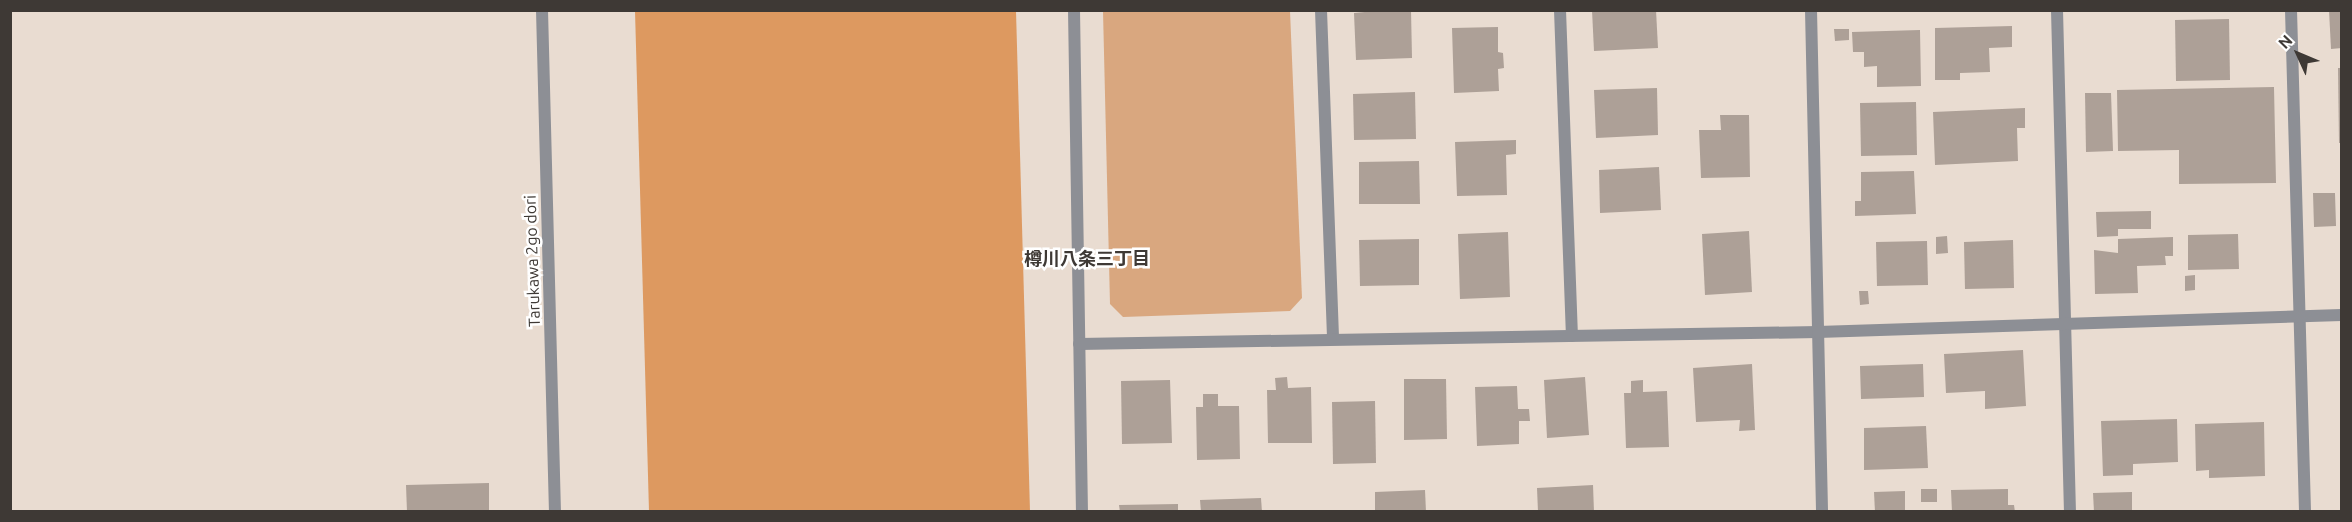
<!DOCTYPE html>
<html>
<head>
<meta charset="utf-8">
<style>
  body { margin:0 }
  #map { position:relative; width:2352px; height:522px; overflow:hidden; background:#e9dcd1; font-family:Ubuntu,"Noto Sans JP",sans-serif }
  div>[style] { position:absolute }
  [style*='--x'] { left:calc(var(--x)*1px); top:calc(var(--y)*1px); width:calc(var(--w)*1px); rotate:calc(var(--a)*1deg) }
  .green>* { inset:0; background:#d9a77f }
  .water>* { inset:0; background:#dd9960 }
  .building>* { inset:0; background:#ada097 }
  .minor>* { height:12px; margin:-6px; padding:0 6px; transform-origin:6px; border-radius:6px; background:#8d8f95 }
  .tertiary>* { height:12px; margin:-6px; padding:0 6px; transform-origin:6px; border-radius:6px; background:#8d8f95 }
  span { translate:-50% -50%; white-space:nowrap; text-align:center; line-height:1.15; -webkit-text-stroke:5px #fff; paint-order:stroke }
  .street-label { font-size:16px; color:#3e3935 }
  .neighbourhood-label { font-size:18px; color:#3e3935; font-weight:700 }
  .frame { position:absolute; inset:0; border:12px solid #3e3935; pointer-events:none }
  .north { position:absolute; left:2268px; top:24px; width:60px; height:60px; -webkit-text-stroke:4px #fff; paint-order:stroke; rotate:314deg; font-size:16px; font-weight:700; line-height:24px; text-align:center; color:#3e3935 }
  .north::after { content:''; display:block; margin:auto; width:21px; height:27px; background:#3e3935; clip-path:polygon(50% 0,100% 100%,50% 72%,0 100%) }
</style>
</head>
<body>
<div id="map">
  <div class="green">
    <i style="clip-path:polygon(1103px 11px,1290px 11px,1302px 298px,1290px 311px,1123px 317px,1110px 304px)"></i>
  </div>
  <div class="water">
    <i style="clip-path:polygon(635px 11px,1016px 11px,1030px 511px,649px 511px)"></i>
  </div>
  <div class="building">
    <i style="clip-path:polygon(1386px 10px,1411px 10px,1412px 58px,1356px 60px,1354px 13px)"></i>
    <i style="clip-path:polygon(1592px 10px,1656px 10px,1658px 48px,1594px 51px)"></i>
    <i style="clip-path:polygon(2329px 10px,2342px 10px,2342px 48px,2331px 49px)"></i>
    <i style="clip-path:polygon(2229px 19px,2230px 80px,2176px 81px,2175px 20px)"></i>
    <i style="clip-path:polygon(2012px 26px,2012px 47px,1989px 48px,1990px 72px,1960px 73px,1960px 80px,1935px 80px,1935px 28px)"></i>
    <i style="clip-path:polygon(1498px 27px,1498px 52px,1503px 53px,1504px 68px,1498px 69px,1499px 91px,1454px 93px,1452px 28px)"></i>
    <i style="clip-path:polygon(1834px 29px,1849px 29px,1849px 40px,1835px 41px)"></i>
    <i style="clip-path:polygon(1920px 30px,1921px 86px,1877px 87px,1877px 66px,1864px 67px,1864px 52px,1853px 52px,1852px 32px)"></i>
    <i style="clip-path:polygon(2338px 68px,2342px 68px,2342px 143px,2339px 143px)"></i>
    <i style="clip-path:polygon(2274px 87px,2276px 183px,2179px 184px,2179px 150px,2118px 151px,2117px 90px)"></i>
    <i style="clip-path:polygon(1657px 88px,1658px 135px,1596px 138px,1594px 90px)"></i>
    <i style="clip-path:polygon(1415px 92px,1416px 139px,1354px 140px,1353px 94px)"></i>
    <i style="clip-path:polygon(2085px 93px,2111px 93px,2113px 151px,2086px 152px)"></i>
    <i style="clip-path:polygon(1916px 102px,1917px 155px,1861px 156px,1860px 103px)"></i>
    <i style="clip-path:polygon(2025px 108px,2025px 128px,2017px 128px,2018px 161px,1935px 165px,1933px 112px)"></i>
    <i style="clip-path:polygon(1720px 115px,1749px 115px,1750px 177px,1701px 178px,1699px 130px,1721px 130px)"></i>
    <i style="clip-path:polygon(1516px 140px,1516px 154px,1506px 155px,1507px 195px,1457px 196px,1455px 142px)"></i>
    <i style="clip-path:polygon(1419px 161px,1420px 204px,1359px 204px,1359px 162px)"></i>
    <i style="clip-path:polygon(1659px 167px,1661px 210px,1600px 213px,1599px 170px)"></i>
    <i style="clip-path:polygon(1914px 171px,1916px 214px,1855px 216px,1855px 201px,1861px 201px,1861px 172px)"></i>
    <i style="clip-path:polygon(2313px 193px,2335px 193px,2336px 226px,2314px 227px)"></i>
    <i style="clip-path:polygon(2151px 211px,2151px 229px,2118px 229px,2118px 236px,2097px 237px,2096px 212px)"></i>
    <i style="clip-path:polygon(1749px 231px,1752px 292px,1705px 295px,1702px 234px)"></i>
    <i style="clip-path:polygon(1508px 232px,1510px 297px,1460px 299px,1458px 234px)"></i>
    <i style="clip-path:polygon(2238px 234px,2239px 269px,2188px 270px,2188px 235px)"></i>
    <i style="clip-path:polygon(1947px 236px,1948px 253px,1936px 254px,1936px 237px)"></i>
    <i style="clip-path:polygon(2173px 237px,2173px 256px,2165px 256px,2166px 265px,2137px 266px,2138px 293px,2095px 294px,2094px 250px,2118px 253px,2118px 239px)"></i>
    <i style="clip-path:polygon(1419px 239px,1419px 285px,1360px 286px,1359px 240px)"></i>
    <i style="clip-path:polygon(2013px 240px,2014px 288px,1965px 289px,1964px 242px)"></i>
    <i style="clip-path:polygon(1927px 241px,1928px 285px,1877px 286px,1876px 242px)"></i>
    <i style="clip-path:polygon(2195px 275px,2195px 290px,2185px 291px,2185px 276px)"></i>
    <i style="clip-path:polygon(1859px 291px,1868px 291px,1869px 304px,1860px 305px)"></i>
    <i style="clip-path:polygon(2023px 350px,2026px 406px,1985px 409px,1985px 391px,1946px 393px,1944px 354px)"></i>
    <i style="clip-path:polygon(1752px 364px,1755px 430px,1739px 431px,1740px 420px,1696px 422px,1693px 368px)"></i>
    <i style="clip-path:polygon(1923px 364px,1924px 397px,1861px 399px,1860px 366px)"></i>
    <i style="clip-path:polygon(1287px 377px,1288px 388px,1311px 387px,1312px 443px,1268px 443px,1267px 390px,1276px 390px,1275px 378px)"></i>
    <i style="clip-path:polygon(1585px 377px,1589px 435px,1547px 438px,1544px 380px)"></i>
    <i style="clip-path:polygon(1404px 379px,1446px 379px,1447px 439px,1404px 440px)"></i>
    <i style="clip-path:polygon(1170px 380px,1172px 443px,1122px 444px,1121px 381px)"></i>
    <i style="clip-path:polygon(1643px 380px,1643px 392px,1667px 391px,1669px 447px,1626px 448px,1624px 393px,1631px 393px,1631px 381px)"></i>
    <i style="clip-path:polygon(1517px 386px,1518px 409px,1529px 409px,1530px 421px,1519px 421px,1519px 444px,1477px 446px,1475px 387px)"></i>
    <i style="clip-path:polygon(1203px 394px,1218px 394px,1218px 406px,1239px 406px,1240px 459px,1197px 460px,1196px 407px,1203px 407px)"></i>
    <i style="clip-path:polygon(1375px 401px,1376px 463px,1333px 464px,1332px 402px)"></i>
    <i style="clip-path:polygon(2177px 419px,2178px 462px,2133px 464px,2133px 475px,2103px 476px,2101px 421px)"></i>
    <i style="clip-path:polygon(2264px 422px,2265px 476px,2209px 478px,2209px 470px,2196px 471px,2195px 424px)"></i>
    <i style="clip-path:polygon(1926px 426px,1928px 468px,1864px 470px,1864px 428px)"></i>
    <i style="clip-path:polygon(489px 483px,489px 512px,407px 512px,406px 485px)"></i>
    <i style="clip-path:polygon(1593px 485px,1594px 512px,1538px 512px,1537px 488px)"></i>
    <i style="clip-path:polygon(1921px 489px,1937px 489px,1937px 502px,1921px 502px)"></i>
    <i style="clip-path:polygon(2008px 489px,2008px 505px,2014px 505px,2015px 512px,1952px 512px,1951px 490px)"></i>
    <i style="clip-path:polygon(1425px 490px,1426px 512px,1375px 512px,1375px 492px)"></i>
    <i style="clip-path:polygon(1905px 491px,1905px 512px,1875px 512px,1874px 492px)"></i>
    <i style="clip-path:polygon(2132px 492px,2132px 512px,2094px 512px,2093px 493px)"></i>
    <i style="clip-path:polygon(1261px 498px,1262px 512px,1201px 512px,1200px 500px)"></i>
    <i style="clip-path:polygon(1178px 504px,1178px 512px,1120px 512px,1119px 505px)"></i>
  </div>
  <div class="minor">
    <i style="--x:1074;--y:10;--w:502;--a:89.09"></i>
    <i style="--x:1321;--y:10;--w:328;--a:87.9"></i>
    <i style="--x:1560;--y:10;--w:326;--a:87.9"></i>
    <i style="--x:1811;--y:10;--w:502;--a:88.74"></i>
    <i style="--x:2057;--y:10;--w:502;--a:88.52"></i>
    <i style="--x:2291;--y:10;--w:502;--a:88.4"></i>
    <i style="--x:1079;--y:344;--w:739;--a:-0.93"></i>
    <i style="--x:1818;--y:332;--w:524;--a:-1.86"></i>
  </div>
  <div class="tertiary">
    <i style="--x:542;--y:10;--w:502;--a:88.52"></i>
  </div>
  <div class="street-label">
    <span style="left:532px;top:261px;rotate:-92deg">Tarukawa 2go dori</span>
  </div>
  <div class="neighbourhood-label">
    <span style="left:1087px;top:258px">樽川八条三丁目</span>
  </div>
  <div class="frame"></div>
  <div class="north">N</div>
</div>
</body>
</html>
